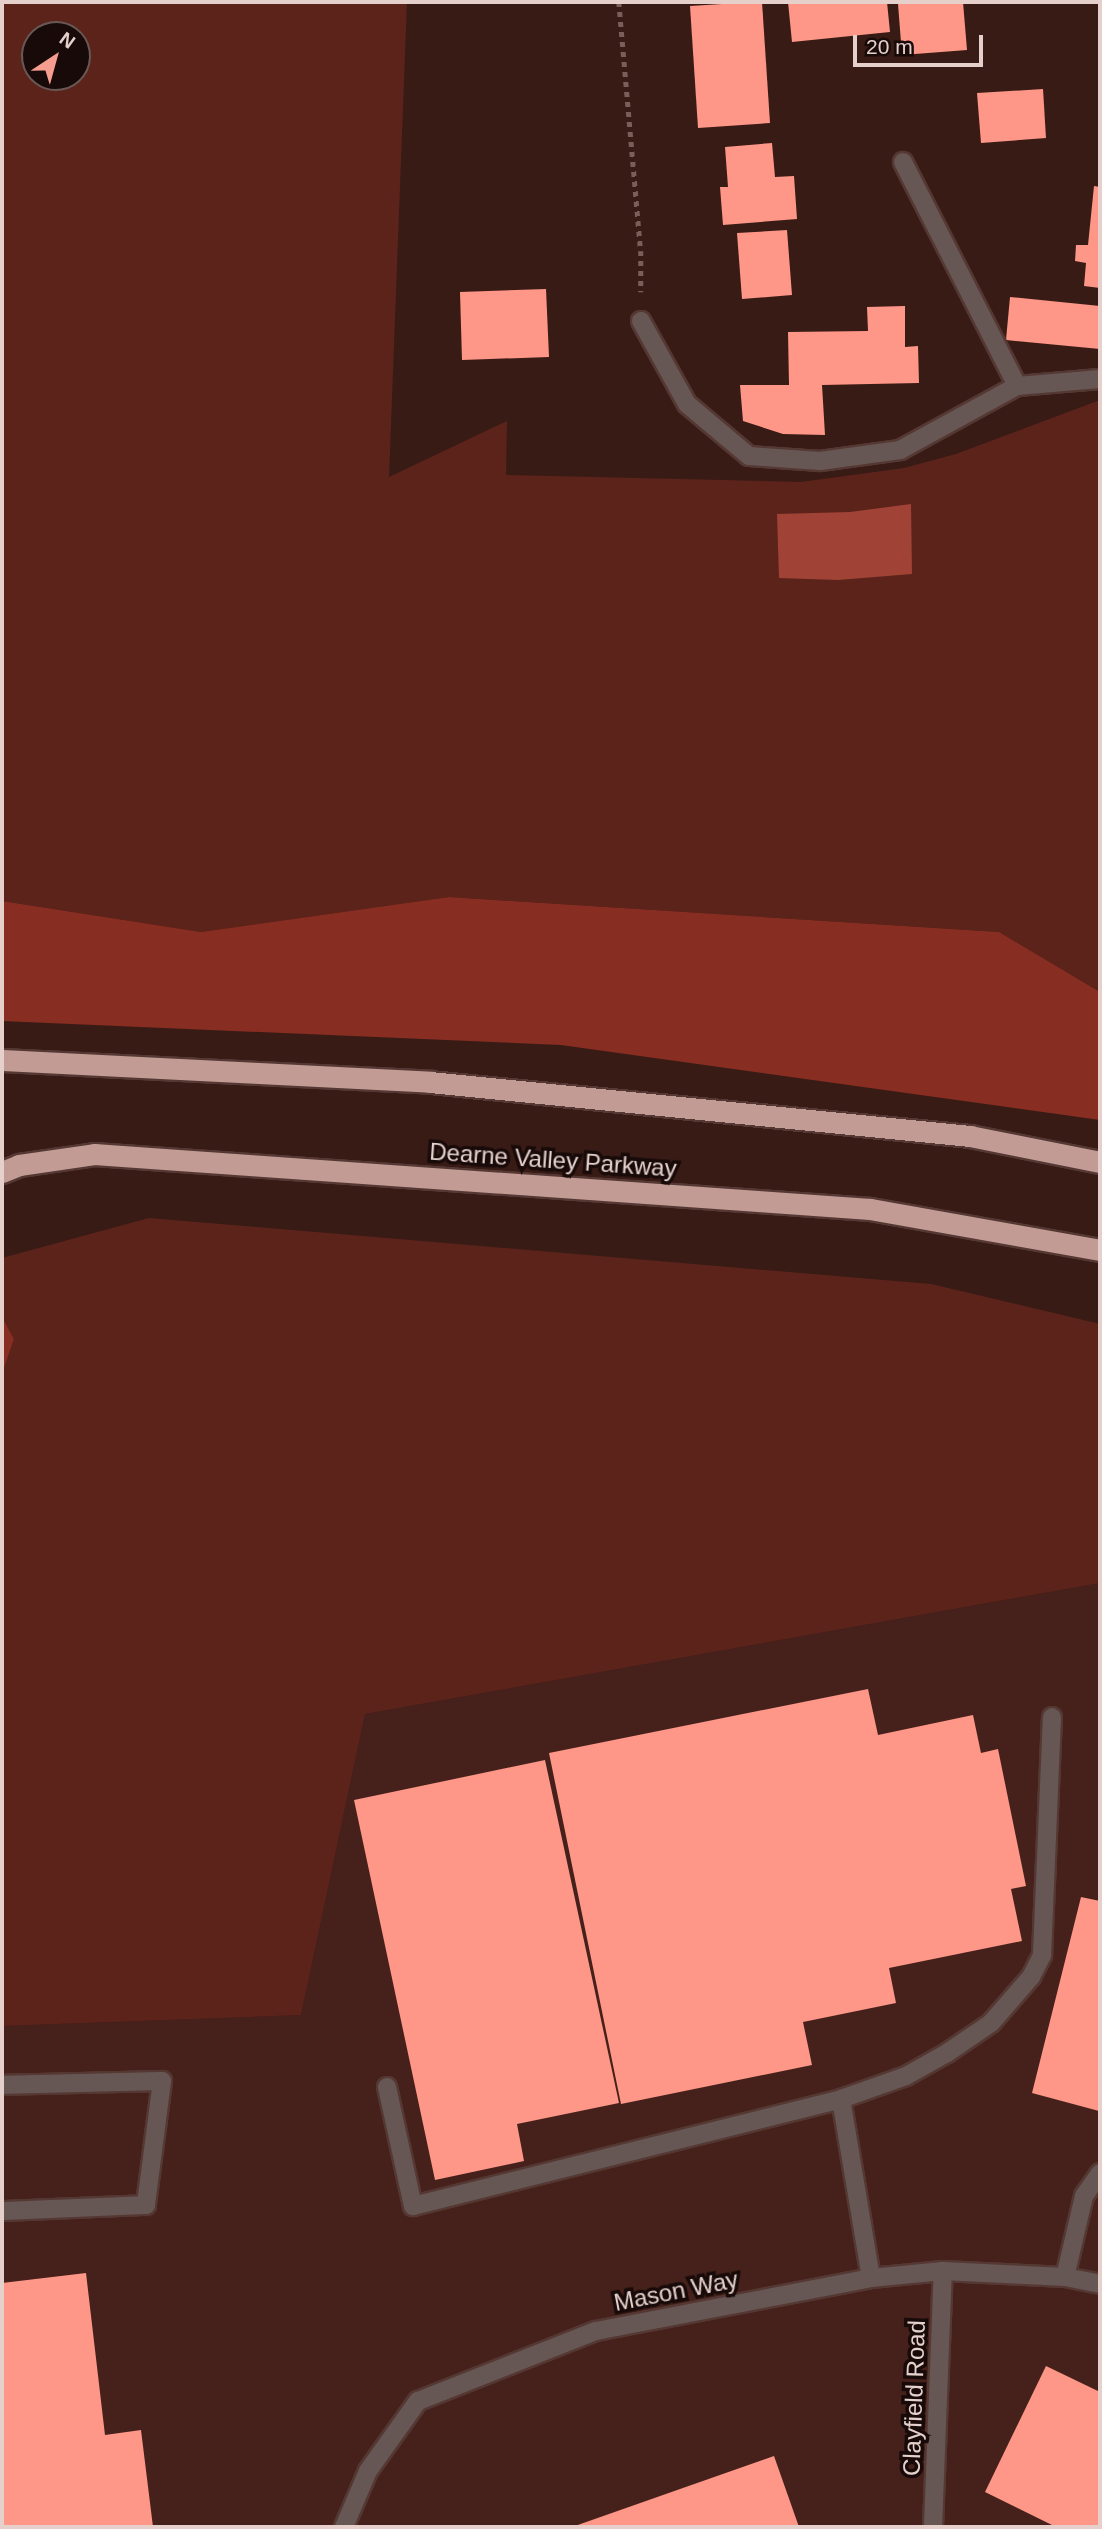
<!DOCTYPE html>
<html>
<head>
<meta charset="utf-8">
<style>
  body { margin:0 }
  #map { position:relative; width:1102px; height:2529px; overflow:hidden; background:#391b16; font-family:Arial,sans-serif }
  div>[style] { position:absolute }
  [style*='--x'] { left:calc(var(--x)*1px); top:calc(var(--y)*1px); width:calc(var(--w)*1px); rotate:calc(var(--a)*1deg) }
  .built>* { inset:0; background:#46211b }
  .green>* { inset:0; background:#5c231b }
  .forest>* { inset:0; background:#872d21 }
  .water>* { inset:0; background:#a04336 }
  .building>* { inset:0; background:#fe9787 }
  .path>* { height:4.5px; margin-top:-2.25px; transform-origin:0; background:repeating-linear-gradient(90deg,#795e5a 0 5px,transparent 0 10px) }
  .roads { filter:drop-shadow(2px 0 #553833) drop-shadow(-2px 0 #553833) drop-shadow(0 2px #553833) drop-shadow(0 -2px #553833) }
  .lane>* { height:18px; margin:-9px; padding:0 9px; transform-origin:9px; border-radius:9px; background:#675754 }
  .street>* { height:18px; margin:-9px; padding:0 9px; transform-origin:9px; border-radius:9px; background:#675754 }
  .highway>* { height:21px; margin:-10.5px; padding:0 10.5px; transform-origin:10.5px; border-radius:10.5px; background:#c29b94 }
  span { translate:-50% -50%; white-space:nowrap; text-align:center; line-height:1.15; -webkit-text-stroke:7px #170a08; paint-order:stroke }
  .street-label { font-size:24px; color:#e5d0cc }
  .frame { position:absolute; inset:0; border:4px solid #e5d0cc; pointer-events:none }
  .north { position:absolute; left:21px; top:21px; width:70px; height:70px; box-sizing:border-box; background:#170a08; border:2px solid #695956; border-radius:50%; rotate:36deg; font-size:19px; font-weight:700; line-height:28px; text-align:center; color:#e5d0cc }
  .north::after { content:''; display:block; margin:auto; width:24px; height:32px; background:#f59d8e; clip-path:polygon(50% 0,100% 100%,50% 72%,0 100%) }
  .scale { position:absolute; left:853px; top:35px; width:130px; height:32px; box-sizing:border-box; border:4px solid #e5d0cc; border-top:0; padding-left:9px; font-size:21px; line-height:24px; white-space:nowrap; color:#e5d0cc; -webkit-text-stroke:5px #170a08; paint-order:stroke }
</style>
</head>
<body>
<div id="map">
  <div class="built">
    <div style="clip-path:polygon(1100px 1583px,1100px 2527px,2px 2527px,2px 2026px,301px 2015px,365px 1714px)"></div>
  </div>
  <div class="green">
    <div style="clip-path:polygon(evenodd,2px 2px,407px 2px,389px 477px,507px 421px,506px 475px,801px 482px,904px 468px,956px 454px,1100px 400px,1100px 992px,999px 932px,449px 897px,201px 932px,2px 901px,2px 2px,35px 35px,77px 35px,77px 77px,35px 77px,35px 35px)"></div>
    <div style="clip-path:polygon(149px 1218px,931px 1284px,1100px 1324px,1100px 1583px,365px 1714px,301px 2015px,2px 2026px,2px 1374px,14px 1339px,2px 1317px,2px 1258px)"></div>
  </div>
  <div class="forest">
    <div style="clip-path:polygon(449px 897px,999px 932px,1100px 992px,1100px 1120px,561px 1045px,2px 1021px,2px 901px,201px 932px)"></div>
    <div style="clip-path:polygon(2px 1317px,14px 1339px,2px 1374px)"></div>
  </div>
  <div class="water">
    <div style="clip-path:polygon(911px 504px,912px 574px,838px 580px,779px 578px,777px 514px,850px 512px)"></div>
  </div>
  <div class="building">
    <div style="clip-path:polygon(754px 2px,762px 2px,770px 123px,698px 128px,690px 6px)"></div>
    <div style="clip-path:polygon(788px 2px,887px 2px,890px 32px,792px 42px)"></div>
    <div style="clip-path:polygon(935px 2px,963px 2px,967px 50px,902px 55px,898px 4px)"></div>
    <div style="clip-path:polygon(1043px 89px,1046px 138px,981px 143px,977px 93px)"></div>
    <div style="clip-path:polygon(772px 143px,775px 177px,794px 176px,797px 219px,723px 225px,720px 187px,728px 187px,725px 147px)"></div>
    <div style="clip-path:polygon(1094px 186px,1100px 187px,1100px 288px,1084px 286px,1086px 263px,1075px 261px,1076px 245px,1088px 245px)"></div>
    <div style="clip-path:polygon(787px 230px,792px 295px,742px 299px,737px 233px)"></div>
    <div style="clip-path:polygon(546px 289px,549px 357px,462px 360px,460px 292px)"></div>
    <div style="clip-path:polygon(1010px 297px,1100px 306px,1100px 349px,1006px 340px)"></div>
    <div style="clip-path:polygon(905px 306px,905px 347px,918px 346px,919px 383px,822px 385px,825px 435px,783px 434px,743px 421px,740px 385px,789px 385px,788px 332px,868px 331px,867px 307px)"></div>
    <div style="clip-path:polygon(868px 1689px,878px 1735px,973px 1715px,981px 1753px,998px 1749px,1026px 1886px,1011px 1889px,1022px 1941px,889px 1968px,896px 2003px,803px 2022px,812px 2065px,621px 2104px,549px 1753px)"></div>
    <div style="clip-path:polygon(545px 1760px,619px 2103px,517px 2124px,524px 2161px,435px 2180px,354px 1800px)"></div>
    <div style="clip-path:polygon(1081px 1897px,1100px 1901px,1099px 2111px,1032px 2093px)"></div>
    <div style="clip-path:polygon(86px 2273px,105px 2435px,141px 2430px,153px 2527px,2px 2527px,2px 2283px)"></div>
    <div style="clip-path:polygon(1046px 2366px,1100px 2392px,1100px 2527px,1056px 2527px,985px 2492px)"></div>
    <div style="clip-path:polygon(774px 2456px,799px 2527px,572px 2527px)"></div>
  </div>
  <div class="path">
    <div style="--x:619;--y:2;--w:250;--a:85"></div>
    <div style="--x:641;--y:251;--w:41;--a:90"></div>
  </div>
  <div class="roads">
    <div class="lane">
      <div style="--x:641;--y:321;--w:95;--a:61"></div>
      <div style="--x:687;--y:404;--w:81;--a:40"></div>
      <div style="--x:749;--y:456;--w:71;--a:4"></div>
      <div style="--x:820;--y:461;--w:81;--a:-7.8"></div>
      <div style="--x:2;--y:2085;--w:160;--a:-1.4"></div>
      <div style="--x:162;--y:2081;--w:125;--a:97.4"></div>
      <div style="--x:146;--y:2205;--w:144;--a:177.6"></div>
      <div style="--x:387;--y:2087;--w:122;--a:77.7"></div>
      <div style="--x:413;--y:2206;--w:441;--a:-14"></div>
      <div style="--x:1065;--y:2277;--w:83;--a:-76.8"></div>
      <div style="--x:1084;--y:2196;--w:28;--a:-55"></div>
      <div style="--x:871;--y:2278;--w:181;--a:-99.5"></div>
      <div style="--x:841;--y:2099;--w:69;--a:-19.5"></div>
      <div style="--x:906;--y:2076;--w:47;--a:-29.3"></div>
      <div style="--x:947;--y:2053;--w:53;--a:-34.3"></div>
      <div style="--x:991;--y:2023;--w:61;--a:-49"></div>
      <div style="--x:1031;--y:1977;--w:25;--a:-63"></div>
      <div style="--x:1042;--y:1955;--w:238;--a:-87.6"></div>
    </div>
    <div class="street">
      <div style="--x:903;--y:162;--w:251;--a:63"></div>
      <div style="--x:1017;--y:386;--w:83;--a:-4.8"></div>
      <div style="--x:900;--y:450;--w:133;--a:-28.7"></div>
      <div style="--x:344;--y:2527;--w:61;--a:-66.8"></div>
      <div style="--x:368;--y:2471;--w:86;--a:-54.5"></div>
      <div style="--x:418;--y:2401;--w:191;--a:-21.5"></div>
      <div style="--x:596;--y:2331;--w:280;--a:-10.9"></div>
      <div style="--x:871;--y:2278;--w:72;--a:-5.6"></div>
      <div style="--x:943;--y:2271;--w:122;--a:2.8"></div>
      <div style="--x:1065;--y:2277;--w:36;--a:11"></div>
      <div style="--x:933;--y:2527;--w:256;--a:-87.8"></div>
    </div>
    <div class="highway">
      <div style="--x:2;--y:1060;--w:429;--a:2.9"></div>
      <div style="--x:430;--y:1082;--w:543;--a:5.71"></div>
      <div style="--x:970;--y:1136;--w:133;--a:11.3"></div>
      <div style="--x:2;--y:1172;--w:18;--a:-22"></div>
      <div style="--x:19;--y:1165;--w:76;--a:-8.3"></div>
      <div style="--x:94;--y:1154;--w:778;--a:4.05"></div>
      <div style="--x:870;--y:1209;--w:234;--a:10.1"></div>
    </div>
  </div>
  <div class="street-label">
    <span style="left:553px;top:1160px;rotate:4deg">Dearne Valley Parkway</span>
    <span style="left:676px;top:2291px;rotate:-11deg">Mason Way</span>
    <span style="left:914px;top:2398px;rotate:-88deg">Clayfield Road</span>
  </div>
  <div class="frame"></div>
  <div class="north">N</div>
  <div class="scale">20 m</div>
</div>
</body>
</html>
